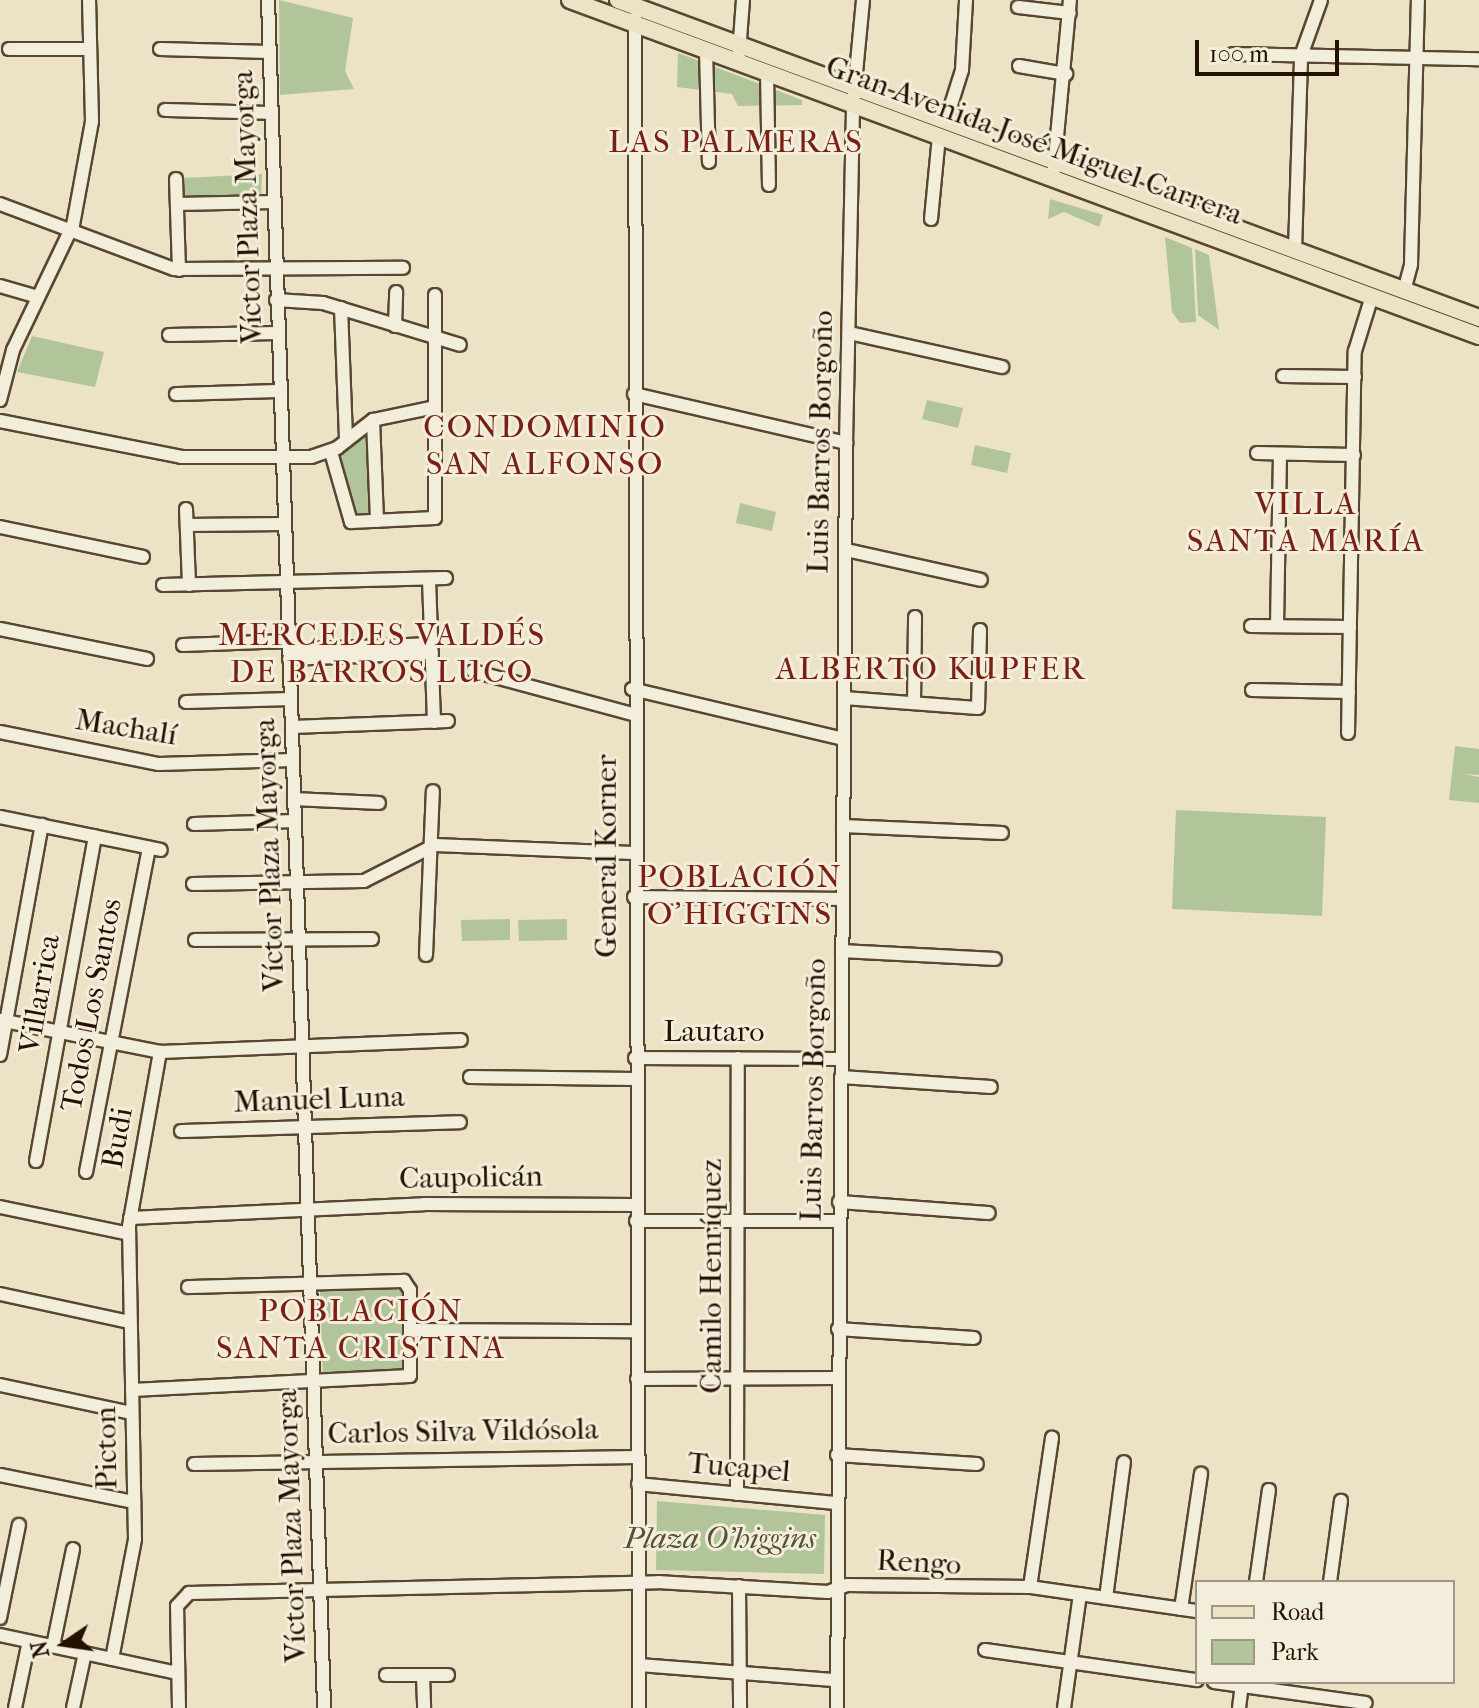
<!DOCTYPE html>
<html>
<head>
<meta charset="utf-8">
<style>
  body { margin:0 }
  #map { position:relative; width:1479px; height:1708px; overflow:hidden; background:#ece3c7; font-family:"IM FELL French Canon",serif }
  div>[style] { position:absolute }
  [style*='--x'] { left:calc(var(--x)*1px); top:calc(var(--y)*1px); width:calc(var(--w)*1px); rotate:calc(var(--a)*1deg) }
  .green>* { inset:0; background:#b2c59a }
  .roads { filter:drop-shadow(2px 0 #584632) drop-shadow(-2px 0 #584632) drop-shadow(0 2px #584632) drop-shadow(0 -2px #584632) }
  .minor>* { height:12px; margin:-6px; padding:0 6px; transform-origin:6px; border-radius:6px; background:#f3eddb }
  .major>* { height:16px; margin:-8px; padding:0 8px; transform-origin:8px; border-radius:8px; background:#ece3c7 }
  span { translate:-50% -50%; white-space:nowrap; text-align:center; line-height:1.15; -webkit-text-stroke:6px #f3eddb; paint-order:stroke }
  .street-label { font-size:30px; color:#261100 }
  .park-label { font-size:30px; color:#575036; font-style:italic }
  .neighbourhood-label { font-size:32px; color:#7a1f14; letter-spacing:2px }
  .legend { position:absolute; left:1195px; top:1580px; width:260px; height:104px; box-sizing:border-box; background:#f3eddb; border:2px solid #a19583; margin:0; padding:10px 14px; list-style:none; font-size:24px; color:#261100 }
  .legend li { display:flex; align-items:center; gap:16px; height:40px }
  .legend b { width:40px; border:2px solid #a19583 }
  .north { position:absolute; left:24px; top:1604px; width:80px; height:80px; -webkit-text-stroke:6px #f3eddb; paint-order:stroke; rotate:257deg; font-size:22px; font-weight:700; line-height:32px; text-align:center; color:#261100 }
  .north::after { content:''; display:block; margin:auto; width:28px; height:36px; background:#261100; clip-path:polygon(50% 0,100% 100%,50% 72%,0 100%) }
  .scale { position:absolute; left:1195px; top:40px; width:144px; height:36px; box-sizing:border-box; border:4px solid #261100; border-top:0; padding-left:10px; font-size:24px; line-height:28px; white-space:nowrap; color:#261100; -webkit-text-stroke:6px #f3eddb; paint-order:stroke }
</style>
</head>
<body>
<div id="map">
  <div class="green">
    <div style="clip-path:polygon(279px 0,353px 18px,345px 71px,354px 89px,280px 95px)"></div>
    <div style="clip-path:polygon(678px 53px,802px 100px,802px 105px,738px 106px,732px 94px,677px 87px)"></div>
    <div style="clip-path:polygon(262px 174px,261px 200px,184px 203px,183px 178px)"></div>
    <div style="clip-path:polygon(1050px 199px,1103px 215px,1099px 227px,1064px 212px,1048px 219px)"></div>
    <div style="clip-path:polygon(1165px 237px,1192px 248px,1196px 322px,1180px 323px,1172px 312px)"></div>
    <div style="clip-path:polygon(1195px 249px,1209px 255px,1219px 330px,1198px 315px)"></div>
    <div style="clip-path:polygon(32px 336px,104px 352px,95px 387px,17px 372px)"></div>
    <div style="clip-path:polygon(927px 400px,963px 408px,958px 428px,922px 419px)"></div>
    <div style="clip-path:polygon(370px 429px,373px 516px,353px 519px,336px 457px)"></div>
    <div style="clip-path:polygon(975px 445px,1011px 453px,1007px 473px,971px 465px)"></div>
    <div style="clip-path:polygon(740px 503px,776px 512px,772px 531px,736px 523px)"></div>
    <div style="clip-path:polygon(1455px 746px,1479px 749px,1479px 775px,1464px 774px,1479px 777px,1479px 803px,1449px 800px)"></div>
    <div style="clip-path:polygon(1176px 810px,1326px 817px,1322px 916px,1172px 909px)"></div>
    <div style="clip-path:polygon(510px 919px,510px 940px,462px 941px,461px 920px)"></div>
    <div style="clip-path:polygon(567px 919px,567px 940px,519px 941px,518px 920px)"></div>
    <div style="clip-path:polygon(402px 1287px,404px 1378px,323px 1379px,320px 1289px)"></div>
    <div style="clip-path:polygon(657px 1501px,825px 1515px,824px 1574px,656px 1570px)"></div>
  </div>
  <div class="roads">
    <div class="minor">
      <div style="--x:268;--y:0;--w:1709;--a:88.12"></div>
      <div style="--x:1018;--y:7;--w:52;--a:6.6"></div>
      <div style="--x:635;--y:18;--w:1690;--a:89.86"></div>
      <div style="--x:9;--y:49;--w:81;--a:0"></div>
      <div style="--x:160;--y:49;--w:109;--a:1.6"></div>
      <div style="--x:706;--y:50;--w:112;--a:88.5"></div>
      <div style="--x:739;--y:53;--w:53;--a:-85.7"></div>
      <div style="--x:1233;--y:54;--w:246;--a:1.2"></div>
      <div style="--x:1019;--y:66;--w:48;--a:9.7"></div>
      <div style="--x:767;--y:72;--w:113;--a:89"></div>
      <div style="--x:165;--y:110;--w:106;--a:1.6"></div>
      <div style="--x:946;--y:121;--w:53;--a:-72.6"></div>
      <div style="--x:962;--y:70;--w:70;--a:-86.7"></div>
      <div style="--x:176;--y:179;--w:91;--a:88.1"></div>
      <div style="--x:1053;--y:179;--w:180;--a:-84.6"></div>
      <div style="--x:0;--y:204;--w:186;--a:20.5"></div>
      <div style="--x:174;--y:269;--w:229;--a:-0.3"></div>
      <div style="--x:177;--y:204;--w:97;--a:-1.2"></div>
      <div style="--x:931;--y:219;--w:83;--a:-84.5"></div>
      <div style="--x:1295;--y:250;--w:194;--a:-88.2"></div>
      <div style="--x:1301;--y:56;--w:59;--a:-70.3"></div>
      <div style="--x:0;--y:286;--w:37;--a:16"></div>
      <div style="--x:1404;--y:291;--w:28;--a:-75"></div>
      <div style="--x:1411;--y:264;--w:264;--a:-88.5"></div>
      <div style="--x:276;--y:300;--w:47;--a:3.7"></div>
      <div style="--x:323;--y:303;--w:143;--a:17"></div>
      <div style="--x:341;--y:308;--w:133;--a:87.8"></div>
      <div style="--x:395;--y:326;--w:34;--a:-88"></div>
      <div style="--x:849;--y:333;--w:157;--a:12.5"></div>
      <div style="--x:169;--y:335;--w:109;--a:-1.1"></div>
      <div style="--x:1283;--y:376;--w:72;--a:0.8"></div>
      <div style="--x:176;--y:394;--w:104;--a:-1.7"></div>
      <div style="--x:634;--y:394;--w:218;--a:13"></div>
      <div style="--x:0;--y:400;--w:52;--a:-75.4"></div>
      <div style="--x:13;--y:350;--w:139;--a:-64.4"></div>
      <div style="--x:73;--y:225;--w:106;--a:-79.6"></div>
      <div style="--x:92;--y:121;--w:121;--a:-91.4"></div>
      <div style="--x:373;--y:420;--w:101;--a:87.7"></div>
      <div style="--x:0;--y:421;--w:185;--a:11.2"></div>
      <div style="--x:181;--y:457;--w:130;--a:0"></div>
      <div style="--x:311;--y:457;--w:28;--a:-19"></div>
      <div style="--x:337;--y:448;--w:46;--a:-37.9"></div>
      <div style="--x:373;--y:420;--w:58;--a:-11.9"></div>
      <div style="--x:331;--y:452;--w:73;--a:74.1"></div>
      <div style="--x:351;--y:522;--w:84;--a:-2.7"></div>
      <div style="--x:435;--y:518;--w:223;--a:-90"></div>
      <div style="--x:1257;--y:453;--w:97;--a:1.2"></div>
      <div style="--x:186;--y:509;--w:76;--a:87.7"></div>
      <div style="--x:187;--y:525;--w:97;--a:-0.6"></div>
      <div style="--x:0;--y:527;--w:146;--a:11.8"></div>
      <div style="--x:846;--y:550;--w:138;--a:12.5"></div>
      <div style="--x:429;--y:579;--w:143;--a:88"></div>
      <div style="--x:163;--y:585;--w:283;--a:-1.4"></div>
      <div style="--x:1251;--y:626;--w:99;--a:0.6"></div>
      <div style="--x:1277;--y:626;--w:172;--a:-89"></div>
      <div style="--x:0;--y:629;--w:150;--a:11.5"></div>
      <div style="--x:183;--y:645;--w:106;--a:-2.2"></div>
      <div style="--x:289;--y:650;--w:142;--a:-2.4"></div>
      <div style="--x:289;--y:659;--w:143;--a:-2.4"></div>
      <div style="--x:473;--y:671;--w:165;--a:15.1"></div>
      <div style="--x:632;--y:689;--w:218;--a:13.3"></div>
      <div style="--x:1252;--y:690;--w:97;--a:1.2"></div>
      <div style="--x:844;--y:698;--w:134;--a:4.3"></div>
      <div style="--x:978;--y:708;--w:78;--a:-88.5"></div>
      <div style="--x:186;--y:702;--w:105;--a:-1.6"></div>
      <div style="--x:914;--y:703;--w:86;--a:-89.3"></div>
      <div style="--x:292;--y:727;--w:156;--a:-2.2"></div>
      <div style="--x:0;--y:732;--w:162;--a:11.4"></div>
      <div style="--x:159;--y:764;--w:134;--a:-1.7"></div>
      <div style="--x:1348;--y:733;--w:382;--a:-89"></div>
      <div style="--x:1355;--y:351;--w:58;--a:-72.8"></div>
      <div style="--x:294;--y:799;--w:85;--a:2.7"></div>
      <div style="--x:0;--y:817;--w:164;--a:11.6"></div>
      <div style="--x:194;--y:824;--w:101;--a:-1.7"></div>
      <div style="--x:843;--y:826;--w:159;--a:2.5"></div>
      <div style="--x:193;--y:884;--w:171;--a:-1"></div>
      <div style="--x:364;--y:881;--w:80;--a:-26.9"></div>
      <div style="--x:435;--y:845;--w:198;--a:2.3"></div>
      <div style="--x:634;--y:897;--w:209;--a:0.5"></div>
      <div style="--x:195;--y:940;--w:177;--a:-0.3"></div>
      <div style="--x:842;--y:951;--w:153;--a:3"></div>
      <div style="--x:426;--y:955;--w:164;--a:-87.6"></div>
      <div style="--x:0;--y:1020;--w:163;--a:11.3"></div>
      <div style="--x:160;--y:1052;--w:301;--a:-2.3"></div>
      <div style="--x:0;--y:1055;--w:234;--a:-79.7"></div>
      <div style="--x:635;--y:1058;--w:206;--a:0.3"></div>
      <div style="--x:470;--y:1077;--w:165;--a:0.7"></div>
      <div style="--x:841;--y:1077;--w:150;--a:3.8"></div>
      <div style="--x:181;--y:1131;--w:279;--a:-1.8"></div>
      <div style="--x:36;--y:1161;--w:330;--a:-79.7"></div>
      <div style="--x:86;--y:1172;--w:330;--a:-79"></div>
      <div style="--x:839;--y:1202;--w:150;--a:4.2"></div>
      <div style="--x:0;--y:1207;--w:132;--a:11.8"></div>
      <div style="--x:130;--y:1218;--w:294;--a:-2.7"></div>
      <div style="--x:424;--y:1204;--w:212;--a:0.3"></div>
      <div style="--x:636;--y:1221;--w:203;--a:0"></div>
      <div style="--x:0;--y:1294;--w:133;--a:12.2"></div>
      <div style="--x:838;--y:1329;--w:136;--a:3.8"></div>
      <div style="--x:411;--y:1330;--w:226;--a:0.3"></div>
      <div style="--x:637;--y:1379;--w:200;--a:-0.3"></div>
      <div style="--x:0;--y:1385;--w:135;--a:12"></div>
      <div style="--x:132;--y:1390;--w:278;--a:-2.9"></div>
      <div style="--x:410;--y:1376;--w:86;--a:-90"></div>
      <div style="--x:410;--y:1290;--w:11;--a:-124"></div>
      <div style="--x:404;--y:1281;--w:216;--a:178.4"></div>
      <div style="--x:837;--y:1455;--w:140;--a:3.7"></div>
      <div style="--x:194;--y:1464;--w:443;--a:-0.9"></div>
      <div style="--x:0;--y:1475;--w:137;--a:11.4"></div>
      <div style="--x:638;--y:1484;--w:200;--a:5.5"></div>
      <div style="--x:737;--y:1494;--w:436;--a:-89.9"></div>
      <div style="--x:1256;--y:1582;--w:93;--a:-82"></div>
      <div style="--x:1330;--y:1582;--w:82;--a:-82.3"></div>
      <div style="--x:739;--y:1586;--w:122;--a:89.5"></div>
      <div style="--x:1030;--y:1587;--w:151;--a:-81.6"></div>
      <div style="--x:1106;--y:1598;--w:137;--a:-82.5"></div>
      <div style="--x:1181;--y:1609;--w:137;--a:-81.6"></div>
      <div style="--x:0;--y:1618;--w:95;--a:-78.5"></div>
      <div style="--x:0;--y:1635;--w:182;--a:12.1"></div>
      <div style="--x:53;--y:1646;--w:99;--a:-78.3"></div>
      <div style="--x:985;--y:1650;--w:214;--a:8.1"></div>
      <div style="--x:112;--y:1659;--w:122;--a:-79.1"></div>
      <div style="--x:135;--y:1539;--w:313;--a:-91.1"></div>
      <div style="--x:129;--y:1226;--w:177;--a:-79.9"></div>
      <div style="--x:639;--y:1665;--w:198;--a:4.4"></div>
      <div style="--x:386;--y:1675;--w:62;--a:0"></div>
      <div style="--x:423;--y:1675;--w:33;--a:88"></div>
      <div style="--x:1214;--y:1682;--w:153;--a:7.9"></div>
      <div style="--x:15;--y:1708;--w:68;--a:-78.2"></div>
      <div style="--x:73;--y:1708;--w:56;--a:-77.7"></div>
      <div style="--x:179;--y:1708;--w:102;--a:-91.1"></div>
      <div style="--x:177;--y:1606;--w:18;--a:-47"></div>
      <div style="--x:189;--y:1593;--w:469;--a:-1.3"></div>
      <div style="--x:658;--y:1582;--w:170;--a:3.4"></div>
      <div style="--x:828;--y:1592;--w:20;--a:-20"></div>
      <div style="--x:847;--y:1585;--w:183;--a:0.6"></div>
      <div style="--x:1030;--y:1587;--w:169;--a:8.2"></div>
      <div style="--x:837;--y:1708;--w:1265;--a:-89.59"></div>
      <div style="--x:846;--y:443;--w:339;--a:-88.8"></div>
      <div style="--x:853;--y:104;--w:104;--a:-84.5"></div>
      <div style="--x:1064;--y:1708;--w:115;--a:-82"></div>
      <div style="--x:1239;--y:1708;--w:26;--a:-83"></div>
    </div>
    <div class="major">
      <div style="--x:570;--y:0;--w:969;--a:20.29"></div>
      <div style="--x:618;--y:0;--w:918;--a:20.27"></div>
    </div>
  </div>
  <div class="street-label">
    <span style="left:1034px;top:141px;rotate:20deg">Gran Avenida José Miguel Carrera</span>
    <span style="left:248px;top:207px;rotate:-92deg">Víctor Plaza Mayorga</span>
    <span style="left:821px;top:442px;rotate:-89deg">Luis Barros Borgoño</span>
    <span style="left:126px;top:728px;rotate:9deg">Machalí</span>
    <span style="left:270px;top:855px;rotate:-92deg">Víctor Plaza Mayorga</span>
    <span style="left:607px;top:856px;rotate:-90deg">General Korner</span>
    <span style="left:40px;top:994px;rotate:-80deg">Villarrica</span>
    <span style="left:92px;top:1005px;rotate:-79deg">Todos Los Santos</span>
    <span style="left:714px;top:1032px">Lautaro</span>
    <span style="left:814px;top:1090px;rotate:-89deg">Luis Barros Borgoño</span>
    <span style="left:319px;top:1100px;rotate:-2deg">Manuel Luna</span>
    <span style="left:118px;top:1138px;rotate:-80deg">Budi</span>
    <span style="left:471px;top:1178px;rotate:-1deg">Caupolicán</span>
    <span style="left:712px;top:1276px;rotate:-90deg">Camilo Henríquez</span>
    <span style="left:463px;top:1432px;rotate:-1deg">Carlos Silva Vildósola</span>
    <span style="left:107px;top:1448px;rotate:-91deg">Picton</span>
    <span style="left:739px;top:1468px;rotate:5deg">Tucapel</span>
    <span style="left:292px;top:1526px;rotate:-92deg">Víctor Plaza Mayorga</span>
    <span style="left:919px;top:1563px;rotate:3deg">Rengo</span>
  </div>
  <div class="park-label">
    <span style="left:720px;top:1539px">Plaza O'higgins</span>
  </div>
  <div class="neighbourhood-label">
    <span style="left:736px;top:142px">LAS PALMERAS</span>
    <span style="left:545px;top:446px">CONDOMINIO<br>SAN ALFONSO</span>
    <span style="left:1306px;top:523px">VILLA<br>SANTA MARÍA</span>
    <span style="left:382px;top:654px">MERCEDES VALDÉS<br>DE BARROS LUCO</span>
    <span style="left:931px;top:669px">ALBERTO KUPFER</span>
    <span style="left:740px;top:896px">POBLACIÓN<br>O'HIGGINS</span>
    <span style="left:361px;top:1330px">POBLACIÓN<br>SANTA CRISTINA</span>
  </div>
  <ul class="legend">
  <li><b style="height:10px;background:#ece3c7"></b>Road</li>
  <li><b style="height:22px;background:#b2c59a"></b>Park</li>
  </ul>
  <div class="north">N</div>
  <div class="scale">100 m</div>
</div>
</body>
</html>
